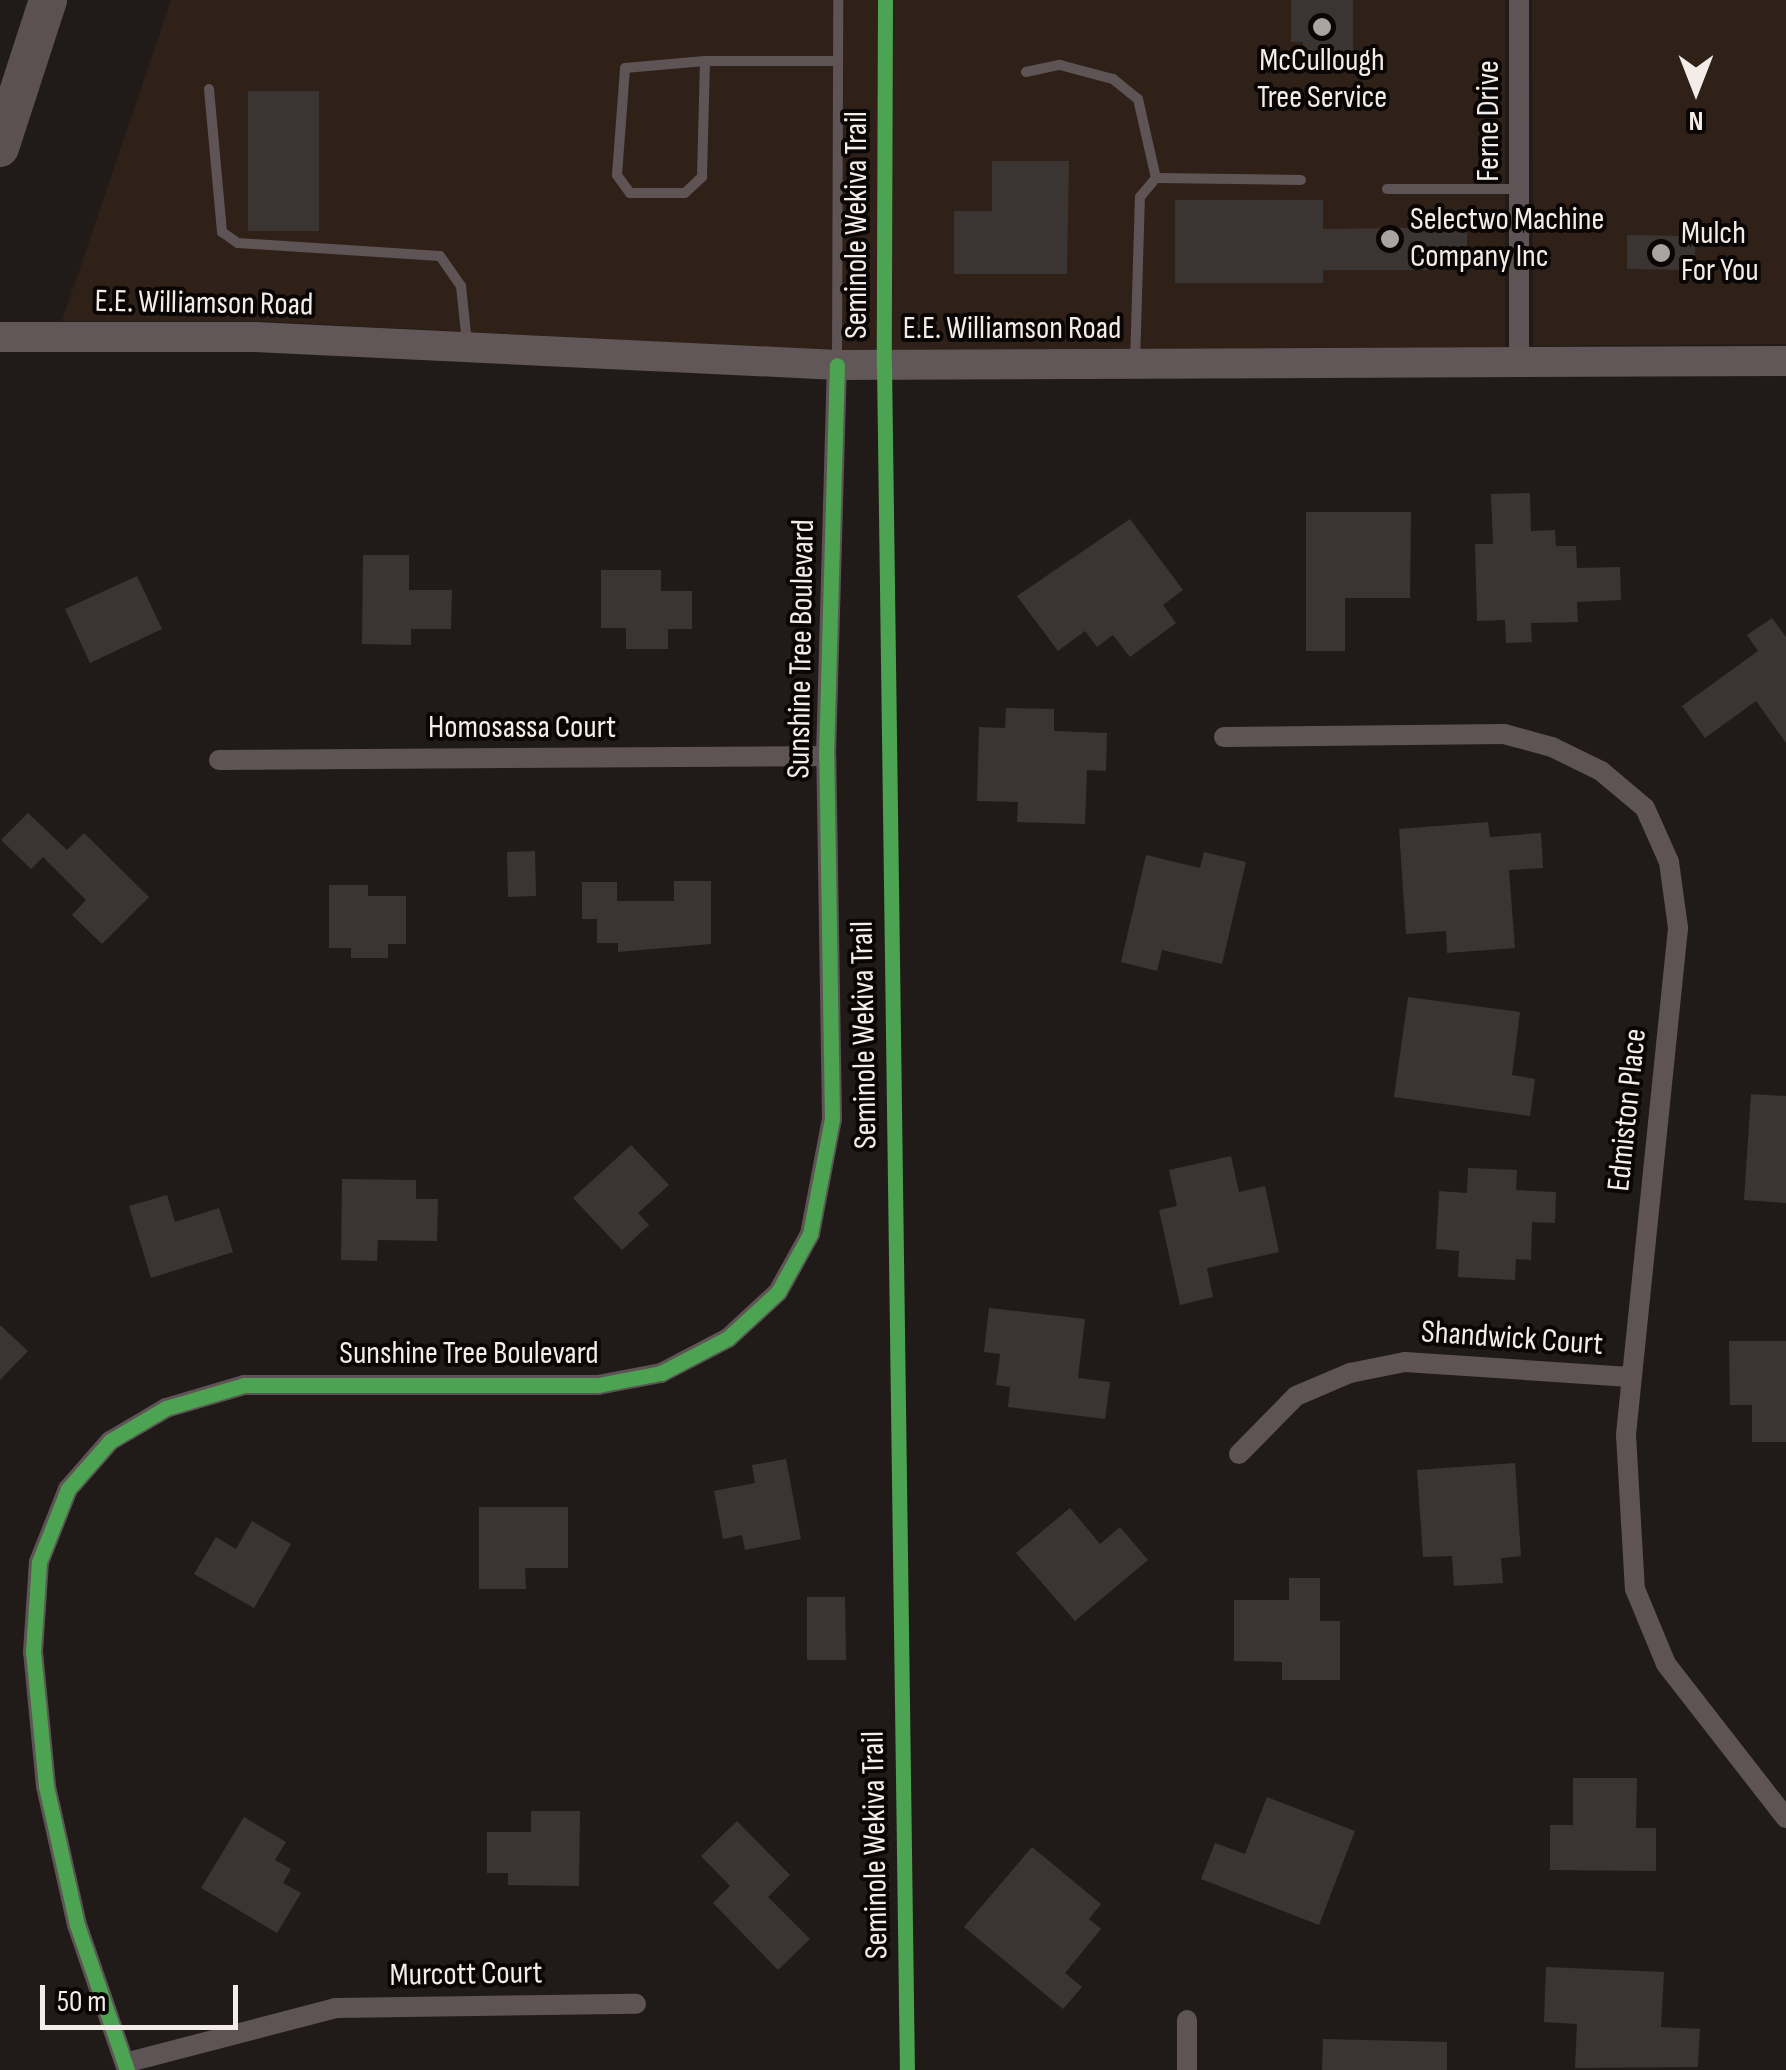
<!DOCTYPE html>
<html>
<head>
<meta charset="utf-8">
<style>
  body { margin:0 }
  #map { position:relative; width:1786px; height:2070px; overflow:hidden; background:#201b18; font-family:"Sofia Sans Condensed",sans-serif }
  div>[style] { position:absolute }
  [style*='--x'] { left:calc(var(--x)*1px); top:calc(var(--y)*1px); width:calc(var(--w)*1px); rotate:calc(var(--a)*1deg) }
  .built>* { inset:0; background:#2f2018 }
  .building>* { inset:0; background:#3a3532 }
  .lane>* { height:10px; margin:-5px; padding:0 5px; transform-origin:5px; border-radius:5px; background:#5e5455 }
  .street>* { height:20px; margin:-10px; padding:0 10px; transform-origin:10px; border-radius:10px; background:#5e5455 }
  .secondary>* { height:30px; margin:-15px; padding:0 15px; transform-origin:15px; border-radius:15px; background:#615658 }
  .highway>* { height:38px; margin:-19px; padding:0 19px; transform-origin:19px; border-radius:19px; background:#5c5152 }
  .cycleway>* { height:15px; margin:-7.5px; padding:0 7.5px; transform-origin:7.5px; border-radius:7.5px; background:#4ca352 }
  .dots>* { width:28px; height:28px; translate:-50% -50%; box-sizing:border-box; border:5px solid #0a0605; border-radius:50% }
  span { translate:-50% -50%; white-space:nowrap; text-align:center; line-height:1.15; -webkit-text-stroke:8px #0a0605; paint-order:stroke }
  .poi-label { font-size:32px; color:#f4ece8 }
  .left { translate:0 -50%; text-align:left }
  .street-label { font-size:32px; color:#f4ece8 }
  .north { position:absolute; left:1646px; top:40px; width:100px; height:100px; -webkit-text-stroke:8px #0a0605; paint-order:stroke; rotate:180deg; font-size:28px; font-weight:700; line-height:40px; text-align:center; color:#f4ece8 }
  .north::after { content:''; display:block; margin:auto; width:35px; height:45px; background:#f4ece8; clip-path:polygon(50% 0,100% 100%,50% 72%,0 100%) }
  .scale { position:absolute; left:40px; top:1985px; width:198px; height:45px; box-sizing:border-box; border:5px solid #f4ece8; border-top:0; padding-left:12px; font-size:30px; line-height:35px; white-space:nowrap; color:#f4ece8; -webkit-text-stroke:8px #0a0605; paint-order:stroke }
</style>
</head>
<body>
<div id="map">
  <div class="built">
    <div style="clip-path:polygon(171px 0,1505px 0,1505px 347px,821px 350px,255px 321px,62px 321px)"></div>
    <div style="clip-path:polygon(1532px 0,1786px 0,1786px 344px,1533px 346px)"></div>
  </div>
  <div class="building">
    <div style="clip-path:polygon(1291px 0,1353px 0,1353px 59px,1303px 59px,1303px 42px,1291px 42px)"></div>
    <div style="clip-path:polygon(248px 91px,319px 91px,319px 231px,248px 231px)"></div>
    <div style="clip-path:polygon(992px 161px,1069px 161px,1067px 274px,954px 274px,954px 211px,992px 211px)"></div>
    <div style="clip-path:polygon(1175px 200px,1323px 200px,1323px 229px,1467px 227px,1467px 250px,1430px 250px,1429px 270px,1323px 270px,1323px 283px,1175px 283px)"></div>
    <div style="clip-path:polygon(1627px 235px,1695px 236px,1695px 270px,1627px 269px)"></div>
    <div style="clip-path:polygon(1530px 493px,1531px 531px,1555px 530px,1556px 546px,1576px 546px,1577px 568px,1620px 567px,1621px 600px,1577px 602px,1578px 622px,1531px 623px,1532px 642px,1506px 643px,1505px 620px,1477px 621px,1475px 544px,1493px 544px,1491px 494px)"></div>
    <div style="clip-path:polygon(1306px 512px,1411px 512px,1410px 598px,1345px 598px,1345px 651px,1306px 651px)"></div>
    <div style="clip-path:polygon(1130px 519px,1183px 590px,1163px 605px,1176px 623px,1130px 657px,1113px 635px,1097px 647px,1085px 631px,1058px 651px,1017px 596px)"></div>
    <div style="clip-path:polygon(363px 555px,409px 555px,409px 590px,452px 590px,451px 629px,411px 629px,411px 645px,362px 644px)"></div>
    <div style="clip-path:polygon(601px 570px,661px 570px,661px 591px,692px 591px,692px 629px,668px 629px,668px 649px,626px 649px,626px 628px,601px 628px)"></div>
    <div style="clip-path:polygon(137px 576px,162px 629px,90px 663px,65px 609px)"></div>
    <div style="clip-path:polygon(1772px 618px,1786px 637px,1786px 743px,1756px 701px,1705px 738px,1682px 706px,1758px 651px,1747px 635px)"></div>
    <div style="clip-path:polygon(1006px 708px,1054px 709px,1054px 731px,1107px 733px,1106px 771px,1087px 770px,1085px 824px,1017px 822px,1018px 802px,977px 801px,979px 727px,1005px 728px)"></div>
    <div style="clip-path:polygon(28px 813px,67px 850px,84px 833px,149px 897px,102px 944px,72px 915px,86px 900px,43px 857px,31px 869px,1px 840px)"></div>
    <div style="clip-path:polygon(1488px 822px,1490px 837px,1541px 833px,1543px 868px,1509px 870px,1515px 948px,1447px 953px,1446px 931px,1406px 934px,1399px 829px)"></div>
    <div style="clip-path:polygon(535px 851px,536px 896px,508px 897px,507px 852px)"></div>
    <div style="clip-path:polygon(1204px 852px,1246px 862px,1222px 964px,1162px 950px,1157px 971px,1121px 962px,1146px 855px,1200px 868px)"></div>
    <div style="clip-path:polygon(674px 881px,711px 881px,711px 944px,618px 952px,618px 943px,597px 943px,597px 919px,582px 919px,582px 882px,617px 882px,617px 901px,674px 901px)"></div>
    <div style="clip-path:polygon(329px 885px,368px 885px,368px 896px,406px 896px,406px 944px,388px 944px,388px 958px,351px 958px,351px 948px,329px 948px)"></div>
    <div style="clip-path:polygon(1408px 997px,1520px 1012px,1512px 1075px,1535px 1079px,1530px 1116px,1394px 1097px)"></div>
    <div style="clip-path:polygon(1751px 1094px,1786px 1096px,1786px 1203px,1744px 1200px)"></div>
    <div style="clip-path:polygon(631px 1145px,669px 1185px,638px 1213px,649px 1225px,622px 1250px,573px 1198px)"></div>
    <div style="clip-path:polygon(1231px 1156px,1239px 1192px,1265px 1186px,1279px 1252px,1207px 1268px,1213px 1297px,1180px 1305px,1159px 1210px,1177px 1206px,1169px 1170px)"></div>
    <div style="clip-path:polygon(1468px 1168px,1517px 1170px,1516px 1190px,1556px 1192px,1555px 1223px,1532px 1222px,1531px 1260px,1516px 1259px,1515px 1280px,1458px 1277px,1459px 1251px,1436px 1249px,1439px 1191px,1467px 1193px)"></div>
    <div style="clip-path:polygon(342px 1179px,416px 1180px,416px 1199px,438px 1199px,437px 1241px,378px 1240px,377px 1261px,341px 1260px)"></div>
    <div style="clip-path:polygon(167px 1195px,175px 1222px,219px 1208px,233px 1252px,151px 1278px,129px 1206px)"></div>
    <div style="clip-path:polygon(989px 1308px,1085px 1319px,1078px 1378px,1110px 1382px,1105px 1419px,1008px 1407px,1010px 1387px,996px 1385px,1000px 1354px,984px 1352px)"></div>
    <div style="clip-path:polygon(0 1325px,28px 1351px,0 1380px)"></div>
    <div style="clip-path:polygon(1729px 1341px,1786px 1341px,1786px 1442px,1752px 1442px,1752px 1405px,1730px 1405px)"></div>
    <div style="clip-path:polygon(786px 1459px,801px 1539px,745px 1550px,742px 1535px,723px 1539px,714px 1491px,755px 1483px,752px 1465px)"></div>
    <div style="clip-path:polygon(1515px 1463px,1521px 1556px,1501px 1558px,1503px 1583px,1454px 1586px,1452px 1556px,1423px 1557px,1417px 1470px)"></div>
    <div style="clip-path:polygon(479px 1507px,568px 1507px,568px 1568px,525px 1568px,526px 1589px,479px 1589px)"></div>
    <div style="clip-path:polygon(1070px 1508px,1100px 1544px,1120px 1527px,1148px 1560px,1075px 1621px,1016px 1553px)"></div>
    <div style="clip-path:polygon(252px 1521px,291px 1544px,254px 1608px,194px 1574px,216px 1537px,236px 1549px)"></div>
    <div style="clip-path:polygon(1289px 1578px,1320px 1578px,1320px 1621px,1340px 1621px,1340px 1680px,1282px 1680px,1282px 1662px,1234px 1661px,1234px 1600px,1289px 1600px)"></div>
    <div style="clip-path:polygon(807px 1597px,845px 1597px,846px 1660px,807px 1660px)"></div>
    <div style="clip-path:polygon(1573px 1778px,1637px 1778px,1636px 1828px,1656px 1828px,1656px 1871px,1550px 1870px,1550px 1825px,1573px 1825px)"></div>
    <div style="clip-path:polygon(1267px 1797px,1355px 1831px,1319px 1925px,1201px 1879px,1215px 1843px,1245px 1854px)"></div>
    <div style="clip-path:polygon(531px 1811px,580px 1811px,579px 1886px,508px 1885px,508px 1873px,487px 1873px,487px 1832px,531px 1832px)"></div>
    <div style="clip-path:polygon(244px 1817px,286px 1842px,275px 1860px,291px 1869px,283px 1883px,301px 1893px,277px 1933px,201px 1888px)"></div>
    <div style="clip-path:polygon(737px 1821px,790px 1875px,768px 1897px,810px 1939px,778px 1970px,713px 1903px,730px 1886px,701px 1856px)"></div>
    <div style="clip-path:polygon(1032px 1847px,1101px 1904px,1089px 1919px,1101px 1929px,1065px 1973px,1082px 1987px,1063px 2009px,964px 1927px)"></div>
    <div style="clip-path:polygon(1546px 1967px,1664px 1972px,1661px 2027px,1700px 2029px,1698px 2067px,1575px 2068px,1577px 2024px,1544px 2022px)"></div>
    <div style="clip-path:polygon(1323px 2039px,1447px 2042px,1447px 2070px,1322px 2070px)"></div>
  </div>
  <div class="lane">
    <div style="--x:705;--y:61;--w:116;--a:91.5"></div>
    <div style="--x:702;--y:177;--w:23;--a:137"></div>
    <div style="--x:685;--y:193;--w:55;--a:180"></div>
    <div style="--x:630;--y:193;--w:22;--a:-126"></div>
    <div style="--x:617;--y:175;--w:107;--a:-85.7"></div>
    <div style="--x:625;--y:68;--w:80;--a:-5"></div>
    <div style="--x:705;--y:61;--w:133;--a:0"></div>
    <div style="--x:1026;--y:72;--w:35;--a:-12"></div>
    <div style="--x:1060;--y:65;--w:55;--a:14.8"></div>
    <div style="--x:1113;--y:79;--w:32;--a:39"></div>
    <div style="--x:1138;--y:99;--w:81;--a:77.2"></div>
    <div style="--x:209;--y:89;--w:144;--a:84.8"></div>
    <div style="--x:222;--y:232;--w:19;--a:35"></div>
    <div style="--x:238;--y:243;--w:202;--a:3.7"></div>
    <div style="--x:440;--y:256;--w:37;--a:55"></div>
    <div style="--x:461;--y:286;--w:57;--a:84"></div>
    <div style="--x:1387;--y:189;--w:131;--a:0"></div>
    <div style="--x:1135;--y:363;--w:166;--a:-88.3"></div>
    <div style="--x:1140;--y:197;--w:25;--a:-50"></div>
    <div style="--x:1156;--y:178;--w:145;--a:0.8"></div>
    <div style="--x:837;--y:364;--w:364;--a:-89.8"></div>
  </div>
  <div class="street">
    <div style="--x:1519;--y:0;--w:362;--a:90"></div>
    <div style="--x:1224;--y:737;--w:280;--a:-0.6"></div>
    <div style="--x:1504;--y:734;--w:50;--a:15.2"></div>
    <div style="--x:1552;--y:747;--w:55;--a:26.1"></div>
    <div style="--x:1601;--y:771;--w:57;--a:40.1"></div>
    <div style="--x:1645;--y:808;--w:59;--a:66"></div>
    <div style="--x:1669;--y:862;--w:67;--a:82.2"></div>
    <div style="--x:1678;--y:928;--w:510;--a:95.86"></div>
    <div style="--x:1626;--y:1435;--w:154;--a:86.7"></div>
    <div style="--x:1635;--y:1589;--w:81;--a:67.5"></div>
    <div style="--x:1666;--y:1664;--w:195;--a:52.1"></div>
    <div style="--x:219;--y:760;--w:607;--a:-0.38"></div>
    <div style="--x:1239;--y:1454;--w:81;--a:-45.5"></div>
    <div style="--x:1296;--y:1396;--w:59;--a:-23.1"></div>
    <div style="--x:1350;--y:1373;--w:56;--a:-11.3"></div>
    <div style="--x:1405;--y:1362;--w:225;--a:3.8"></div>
    <div style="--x:125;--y:2063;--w:218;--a:-14.6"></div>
    <div style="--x:336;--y:2008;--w:300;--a:-0.8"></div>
    <div style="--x:127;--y:2070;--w:153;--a:-109"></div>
    <div style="--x:77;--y:1925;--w:142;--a:-102.6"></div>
    <div style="--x:46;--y:1786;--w:135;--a:-95.5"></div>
    <div style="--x:33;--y:1652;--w:90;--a:-86.2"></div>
    <div style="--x:39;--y:1562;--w:79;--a:-68.3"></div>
    <div style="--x:68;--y:1489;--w:64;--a:-48.8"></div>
    <div style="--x:110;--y:1441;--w:65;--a:-30.5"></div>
    <div style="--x:166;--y:1408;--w:81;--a:-16.4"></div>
    <div style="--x:244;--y:1385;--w:354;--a:0"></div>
    <div style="--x:598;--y:1385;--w:64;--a:-10.8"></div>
    <div style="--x:661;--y:1373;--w:76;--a:-27.6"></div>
    <div style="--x:728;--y:1338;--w:68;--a:-42.6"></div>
    <div style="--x:778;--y:1292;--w:66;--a:-61.1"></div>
    <div style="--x:810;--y:1234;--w:117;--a:-79.2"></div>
    <div style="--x:832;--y:1119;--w:363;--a:-90.9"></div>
    <div style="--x:826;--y:756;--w:391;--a:-88.4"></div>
    <div style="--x:1187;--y:2070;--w:50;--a:-90"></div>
  </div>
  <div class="secondary">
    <div style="--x:0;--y:337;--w:255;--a:0"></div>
    <div style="--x:255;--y:337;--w:583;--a:2.75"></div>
    <div style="--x:837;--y:365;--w:949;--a:-0.24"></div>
  </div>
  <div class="highway">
    <div style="--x:0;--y:148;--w:156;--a:-72"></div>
  </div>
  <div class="cycleway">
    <div style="--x:885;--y:0;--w:364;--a:90.2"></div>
    <div style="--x:884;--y:364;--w:1706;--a:89.23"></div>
    <div style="--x:127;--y:2070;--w:153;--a:-109"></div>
    <div style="--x:77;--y:1925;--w:142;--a:-102.6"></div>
    <div style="--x:46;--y:1786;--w:135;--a:-95.5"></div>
    <div style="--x:33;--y:1652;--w:90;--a:-86.2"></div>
    <div style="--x:39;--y:1562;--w:79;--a:-68.3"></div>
    <div style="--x:68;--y:1489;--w:64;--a:-48.8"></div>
    <div style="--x:110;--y:1441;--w:65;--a:-30.5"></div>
    <div style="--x:166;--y:1408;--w:81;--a:-16.4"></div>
    <div style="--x:244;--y:1385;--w:354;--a:0"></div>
    <div style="--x:598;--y:1385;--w:64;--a:-10.8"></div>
    <div style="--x:661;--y:1373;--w:76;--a:-27.6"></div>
    <div style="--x:728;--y:1338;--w:68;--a:-42.6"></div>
    <div style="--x:778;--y:1292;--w:66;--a:-61.1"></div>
    <div style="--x:810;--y:1234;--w:117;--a:-79.2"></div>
    <div style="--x:832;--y:1119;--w:363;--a:-90.9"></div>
    <div style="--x:826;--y:756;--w:391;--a:-88.4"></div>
  </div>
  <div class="dots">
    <div style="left:1322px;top:27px;background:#aaa39f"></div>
    <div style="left:1390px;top:239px;background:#aaa39f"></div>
    <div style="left:1661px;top:253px;background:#aaa39f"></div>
  </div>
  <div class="poi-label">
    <span style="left:1322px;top:80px">McCullough<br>Tree Service</span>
    <span class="left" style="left:1410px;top:239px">Selectwo Machine<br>Company Inc</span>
    <span class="left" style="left:1681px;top:253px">Mulch<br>For You</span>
  </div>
  <div class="street-label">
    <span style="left:1489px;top:121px;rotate:-90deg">Ferne Drive</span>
    <span style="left:857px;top:225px;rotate:-90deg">Seminole Wekiva Trail</span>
    <span style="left:204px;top:304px;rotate:1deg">E.E. Williamson Road</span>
    <span style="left:1012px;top:329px">E.E. Williamson Road</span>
    <span style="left:802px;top:649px;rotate:-89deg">Sunshine Tree Boulevard</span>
    <span style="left:522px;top:728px">Homosassa Court</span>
    <span style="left:865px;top:1035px;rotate:-91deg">Seminole Wekiva Trail</span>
    <span style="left:1628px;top:1110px;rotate:-84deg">Edmiston Place</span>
    <span style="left:1512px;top:1339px;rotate:4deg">Shandwick Court</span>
    <span style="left:469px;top:1354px">Sunshine Tree Boulevard</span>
    <span style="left:876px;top:1845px;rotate:-91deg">Seminole Wekiva Trail</span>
    <span style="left:466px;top:1975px;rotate:-1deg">Murcott Court</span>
  </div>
  <div class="north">N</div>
  <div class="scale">50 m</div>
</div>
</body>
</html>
